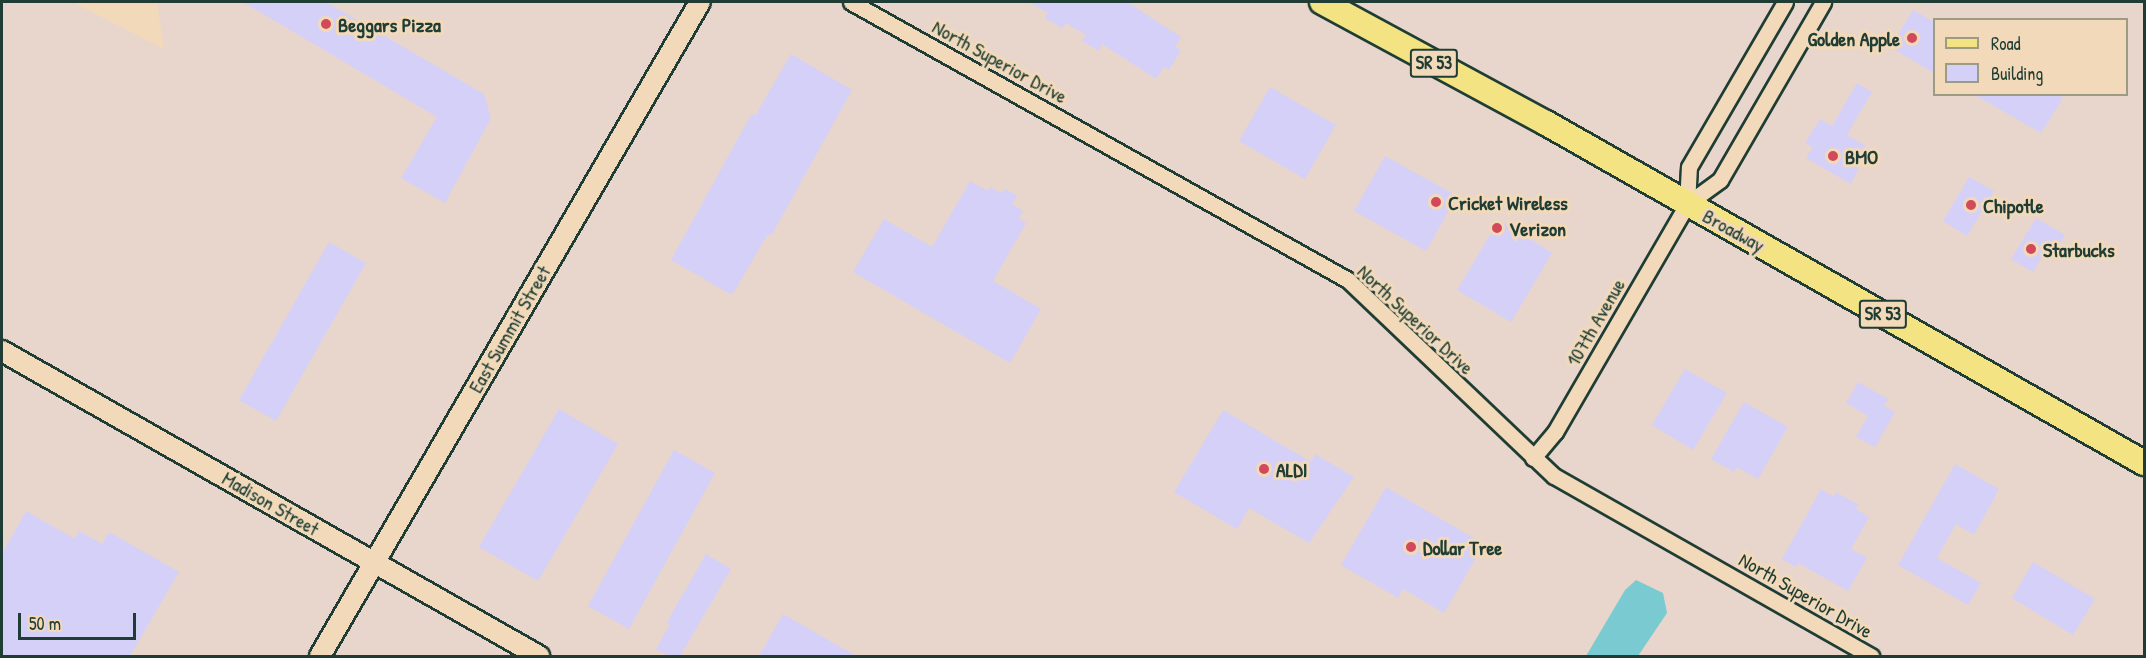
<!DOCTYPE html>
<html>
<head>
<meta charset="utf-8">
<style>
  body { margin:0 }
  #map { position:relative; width:2146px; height:658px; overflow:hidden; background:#f1d9b9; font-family:"Patrick Hand",sans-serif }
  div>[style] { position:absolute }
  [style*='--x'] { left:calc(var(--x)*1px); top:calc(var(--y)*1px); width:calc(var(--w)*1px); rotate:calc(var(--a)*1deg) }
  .built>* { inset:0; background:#e8d6cc }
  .water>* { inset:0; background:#7acbd1 }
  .building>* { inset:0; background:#d4d0f8 }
  .roads { filter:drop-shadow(2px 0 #1f3d34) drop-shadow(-2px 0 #1f3d34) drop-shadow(0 2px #1f3d34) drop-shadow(0 -2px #1f3d34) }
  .minor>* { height:15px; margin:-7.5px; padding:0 7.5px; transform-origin:7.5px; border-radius:7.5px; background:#f1d9b9 }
  .tertiary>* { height:20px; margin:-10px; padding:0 10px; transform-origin:10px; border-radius:10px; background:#f1d9b9 }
  .primary>* { height:24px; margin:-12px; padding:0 12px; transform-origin:12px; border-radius:12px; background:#f4e382 }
  .dots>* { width:16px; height:16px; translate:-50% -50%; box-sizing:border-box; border:3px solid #f1d9b9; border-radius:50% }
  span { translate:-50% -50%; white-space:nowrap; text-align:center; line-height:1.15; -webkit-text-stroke:6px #f1d9b9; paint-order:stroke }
  .shield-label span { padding:2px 4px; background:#f1d9b9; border:2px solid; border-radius:4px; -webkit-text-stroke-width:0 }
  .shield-label { font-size:18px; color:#1f3d34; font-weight:700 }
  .poi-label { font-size:20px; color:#1f3d34; font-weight:700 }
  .left { translate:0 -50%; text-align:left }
  .right { translate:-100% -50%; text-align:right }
  .street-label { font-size:20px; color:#1f3d34 }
  .frame { position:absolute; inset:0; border:3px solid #1f3d34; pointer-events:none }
  .legend { position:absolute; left:1933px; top:18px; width:195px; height:78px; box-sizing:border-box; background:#f1d9b9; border:2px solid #9d9b84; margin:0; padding:8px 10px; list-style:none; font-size:18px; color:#1f3d34 }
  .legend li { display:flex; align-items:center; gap:12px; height:30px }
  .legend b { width:30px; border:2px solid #9d9b84 }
  .scale { position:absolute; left:18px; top:613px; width:118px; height:27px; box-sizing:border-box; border:3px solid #1f3d34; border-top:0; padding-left:8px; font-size:18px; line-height:21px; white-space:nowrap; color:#1f3d34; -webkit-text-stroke:4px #f1d9b9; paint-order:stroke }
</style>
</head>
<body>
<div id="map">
  <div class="built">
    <div style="clip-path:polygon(evenodd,2px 2px,72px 2px,164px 49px,157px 2px,2144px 2px,2144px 656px,2px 656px,2px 2px,1934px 20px,2126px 20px,2126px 94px,1934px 94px,1934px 20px)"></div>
  </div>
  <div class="water">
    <div style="clip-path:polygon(1636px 580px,1663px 593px,1667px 613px,1638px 656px,1586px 656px,1625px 590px)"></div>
  </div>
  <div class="building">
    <div style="clip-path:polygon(243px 2px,326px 2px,484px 94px,491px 118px,445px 203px,401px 178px,437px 117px)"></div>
    <div style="clip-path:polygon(1029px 2px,1127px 2px,1181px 37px,1175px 47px,1181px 50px,1169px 70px,1164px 67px,1156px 79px,1102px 44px,1099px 51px,1082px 41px,1086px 35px,1066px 23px,1062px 28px,1045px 18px,1048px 13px)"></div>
    <div style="clip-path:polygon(1913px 10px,1934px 22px,1934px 73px,1890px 47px)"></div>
    <div style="clip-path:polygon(791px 54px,852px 90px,771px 236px,768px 234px,732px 295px,671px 260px,752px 113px,755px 116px)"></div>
    <div style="clip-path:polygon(1857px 83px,1872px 92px,1847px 135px,1869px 148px,1851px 184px,1806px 158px,1813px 147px,1805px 143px,1820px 119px,1832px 126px)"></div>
    <div style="clip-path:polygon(1270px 87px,1336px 125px,1305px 179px,1239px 141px)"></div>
    <div style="clip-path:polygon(1973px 94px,2057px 94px,2063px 98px,2041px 133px)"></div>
    <div style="clip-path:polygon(1385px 156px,1457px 196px,1426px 251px,1354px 211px)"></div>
    <div style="clip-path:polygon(1969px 177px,1994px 191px,1967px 236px,1943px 221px)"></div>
    <div style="clip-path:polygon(970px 181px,988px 191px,990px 187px,1002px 193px,1005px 189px,1017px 196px,1012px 204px,1023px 211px,1019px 218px,1026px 223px,993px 281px,1041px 309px,1010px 363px,853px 272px,884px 219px,932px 247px)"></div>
    <div style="clip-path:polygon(2036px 218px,2065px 235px,2052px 256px,2045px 252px,2033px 272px,2011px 259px)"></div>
    <div style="clip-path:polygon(1499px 220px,1552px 253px,1511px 322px,1457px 290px)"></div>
    <div style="clip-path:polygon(329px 242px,366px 263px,276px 421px,239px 400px)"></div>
    <div style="clip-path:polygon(1685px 369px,1727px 393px,1693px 450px,1652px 425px)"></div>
    <div style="clip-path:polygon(1858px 382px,1888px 399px,1884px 406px,1895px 412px,1875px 447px,1856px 437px,1868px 416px,1846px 403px)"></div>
    <div style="clip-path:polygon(1744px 402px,1788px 427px,1758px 479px,1737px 467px,1734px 472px,1711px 459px)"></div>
    <div style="clip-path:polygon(559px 409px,618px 444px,538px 581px,479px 547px)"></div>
    <div style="clip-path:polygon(1223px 410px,1311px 462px,1315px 454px,1354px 477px,1309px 543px,1249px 508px,1237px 529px,1174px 492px)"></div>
    <div style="clip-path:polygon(674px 450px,715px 473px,629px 629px,588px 606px)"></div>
    <div style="clip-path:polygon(1955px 464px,1999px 489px,1974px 535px,1956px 524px,1937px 558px,1981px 583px,1968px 605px,1898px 565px)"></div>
    <div style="clip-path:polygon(1386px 487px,1484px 544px,1444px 613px,1403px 589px,1398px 598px,1341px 565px)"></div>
    <div style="clip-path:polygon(1821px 489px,1834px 497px,1836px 492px,1859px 505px,1856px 509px,1869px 517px,1851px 549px,1867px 558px,1848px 591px,1798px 563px,1796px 567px,1782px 559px)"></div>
    <div style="clip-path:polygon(26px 511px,75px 539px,79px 531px,102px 544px,109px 532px,179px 572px,130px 656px,2px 656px,2px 554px)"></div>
    <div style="clip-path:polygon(706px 554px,731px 569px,680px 656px,669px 656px,656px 649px,670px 624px,667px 622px)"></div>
    <div style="clip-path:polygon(2033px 562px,2095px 599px,2073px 635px,2012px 598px)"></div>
    <div style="clip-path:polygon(783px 614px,856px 656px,759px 656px)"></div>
  </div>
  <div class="roads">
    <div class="minor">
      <div style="--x:851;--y:2;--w:569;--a:29.22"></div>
      <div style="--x:1348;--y:280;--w:284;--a:43.6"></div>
      <div style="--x:1554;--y:476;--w:365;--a:29.6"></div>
      <div style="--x:1687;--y:204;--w:37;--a:-87"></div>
      <div style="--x:1689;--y:167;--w:191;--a:-59.8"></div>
      <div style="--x:1533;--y:458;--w:34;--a:-50"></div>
      <div style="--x:1555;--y:432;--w:263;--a:-59.9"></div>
      <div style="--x:1687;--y:204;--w:41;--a:-36"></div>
      <div style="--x:1720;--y:180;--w:206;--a:-59.9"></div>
    </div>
    <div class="tertiary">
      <div style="--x:2;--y:351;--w:618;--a:29.6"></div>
      <div style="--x:320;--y:656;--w:756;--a:-59.84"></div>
    </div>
    <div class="primary">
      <div style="--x:1322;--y:2;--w:255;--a:28.4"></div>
      <div style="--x:1546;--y:123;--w:688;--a:29.62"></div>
    </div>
  </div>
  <div class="dots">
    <div style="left:326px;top:24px;background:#d1495b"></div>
    <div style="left:1912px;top:38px;background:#d1495b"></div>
    <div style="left:1833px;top:156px;background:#d1495b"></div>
    <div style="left:1436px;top:202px;background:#d1495b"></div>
    <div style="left:1971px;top:205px;background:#d1495b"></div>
    <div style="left:1497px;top:228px;background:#d1495b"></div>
    <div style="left:2031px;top:249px;background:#d1495b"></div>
    <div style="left:1264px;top:469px;background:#d1495b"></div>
    <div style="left:1411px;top:547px;background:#d1495b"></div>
  </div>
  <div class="shield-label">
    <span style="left:1434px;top:63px">SR 53</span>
    <span style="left:1883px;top:314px">SR 53</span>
  </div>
  <div class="poi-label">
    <span class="left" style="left:338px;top:24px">Beggars Pizza</span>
    <span class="right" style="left:1900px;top:38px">Golden Apple</span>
    <span class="left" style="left:1845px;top:156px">BMO</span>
    <span class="left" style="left:1448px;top:202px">Cricket Wireless</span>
    <span class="left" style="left:1983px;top:205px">Chipotle</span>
    <span class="left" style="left:1509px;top:228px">Verizon</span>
    <span class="left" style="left:2043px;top:249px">Starbucks</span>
    <span class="left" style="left:1276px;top:469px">ALDI</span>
    <span class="left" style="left:1423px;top:547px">Dollar Tree</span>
  </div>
  <div class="street-label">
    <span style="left:1000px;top:61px;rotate:29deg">North Superior Drive</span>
    <span style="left:1734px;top:230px;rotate:29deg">Broadway</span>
    <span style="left:1416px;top:319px;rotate:43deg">North Superior Drive</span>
    <span style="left:1595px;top:322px;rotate:-60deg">107th Avenue</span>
    <span style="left:509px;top:329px;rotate:-60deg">East Summit Street</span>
    <span style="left:271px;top:503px;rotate:30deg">Madison Street</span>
    <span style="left:1806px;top:595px;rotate:30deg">North Superior Drive</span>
  </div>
  <div class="frame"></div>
  <ul class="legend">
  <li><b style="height:8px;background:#f4e382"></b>Road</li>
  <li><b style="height:16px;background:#d4d0f8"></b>Building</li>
  </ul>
  <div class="scale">50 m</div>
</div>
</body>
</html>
